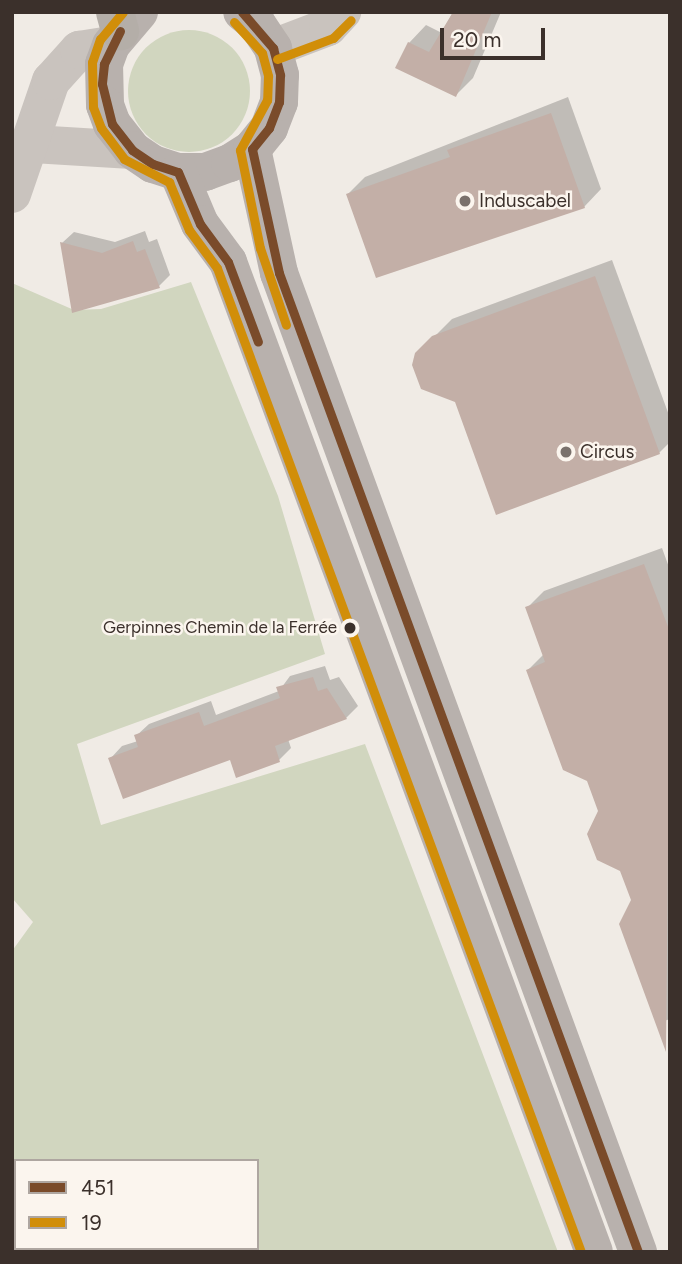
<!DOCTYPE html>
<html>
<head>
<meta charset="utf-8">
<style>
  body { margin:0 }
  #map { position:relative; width:682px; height:1264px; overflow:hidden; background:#f0ebe5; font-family:Figtree,sans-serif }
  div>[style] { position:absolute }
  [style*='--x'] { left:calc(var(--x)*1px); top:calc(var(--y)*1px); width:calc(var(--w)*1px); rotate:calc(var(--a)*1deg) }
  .green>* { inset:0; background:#d1d6bf }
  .round { border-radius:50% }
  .shadow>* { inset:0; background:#0003 }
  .building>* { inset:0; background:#c3afa7 }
  .tertiary>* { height:38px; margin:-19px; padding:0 19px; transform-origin:19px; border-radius:19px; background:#c9c3be }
  .primary>* { height:38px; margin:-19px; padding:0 19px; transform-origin:19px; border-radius:19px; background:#b8b1ad }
  .trunk>* { height:38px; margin:-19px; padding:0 19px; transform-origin:19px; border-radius:19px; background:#b4aea8 }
  .bus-1>* { height:9px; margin:-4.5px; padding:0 4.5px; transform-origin:4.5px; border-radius:4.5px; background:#7a4b2a }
  .bus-2>* { height:9px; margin:-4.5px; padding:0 4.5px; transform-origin:4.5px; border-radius:4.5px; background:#d18e09 }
  .dots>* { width:19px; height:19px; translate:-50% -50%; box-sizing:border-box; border:4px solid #fbf5ee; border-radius:50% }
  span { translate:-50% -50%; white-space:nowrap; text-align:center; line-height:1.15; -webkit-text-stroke:5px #fbf5ee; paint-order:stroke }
  .bus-label { font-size:17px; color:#3b302b }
  .right { translate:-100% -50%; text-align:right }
  .poi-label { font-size:19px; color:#3b302b }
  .left { translate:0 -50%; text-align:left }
  .frame { position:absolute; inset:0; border:14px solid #3b302b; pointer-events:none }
  .legend { position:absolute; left:14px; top:1159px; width:245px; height:91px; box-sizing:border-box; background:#fbf5ee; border:2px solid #aea6a0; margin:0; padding:9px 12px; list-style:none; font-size:21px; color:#3b302b }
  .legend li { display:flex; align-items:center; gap:14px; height:35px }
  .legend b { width:35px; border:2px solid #aea6a0 }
  .scale { position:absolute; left:440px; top:28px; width:105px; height:32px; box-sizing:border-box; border:4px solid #3b302b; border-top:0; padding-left:9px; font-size:21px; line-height:24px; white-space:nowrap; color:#3b302b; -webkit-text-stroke:5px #fbf5ee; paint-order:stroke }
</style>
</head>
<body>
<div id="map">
  <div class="green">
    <div class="round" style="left:128px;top:30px;width:122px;height:122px"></div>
    <div style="clip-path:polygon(evenodd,191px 282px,278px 496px,325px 654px,77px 744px,101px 825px,365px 744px,558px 1252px,12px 1252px,12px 951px,33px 922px,12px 898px,12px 283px,74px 310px,101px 309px,191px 282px,16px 1161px,257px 1161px,257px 1248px,16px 1248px,16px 1161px)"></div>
  </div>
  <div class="shadow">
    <div style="clip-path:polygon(453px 12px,501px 12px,473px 78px,456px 95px,409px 43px,426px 25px,442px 33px)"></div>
    <div style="clip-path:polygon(568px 97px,601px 189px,584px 207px,348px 194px,365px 177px)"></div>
    <div style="clip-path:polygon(145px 231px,149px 242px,157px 239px,170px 275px,159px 286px,62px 243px,74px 232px,115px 242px)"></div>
    <div style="clip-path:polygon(612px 260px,670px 418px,670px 442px,659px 453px,456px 401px,417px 354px,452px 319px)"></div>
    <div style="clip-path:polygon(662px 548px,670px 570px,670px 1019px,658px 1023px,633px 900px,589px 779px,528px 670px,544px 654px,527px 608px,544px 591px)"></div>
    <div style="clip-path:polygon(325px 666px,330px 680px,339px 677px,358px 706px,346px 718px,288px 739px,291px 748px,279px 760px,110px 759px,122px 746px,138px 741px,136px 736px,149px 724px,211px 701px,216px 715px,279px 691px,290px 676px)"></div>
  </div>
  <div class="building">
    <div style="clip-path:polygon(453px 12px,492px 12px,456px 97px,395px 68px,408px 42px,429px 52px)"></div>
    <div style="clip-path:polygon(551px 113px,585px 208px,376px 278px,346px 194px,450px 157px,447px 150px)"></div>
    <div style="clip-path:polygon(133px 241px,137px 252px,145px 249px,160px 288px,72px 313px,60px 242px,102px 253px)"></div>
    <div style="clip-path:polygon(595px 276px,660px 454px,496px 515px,455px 402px,421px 389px,412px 365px,415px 353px,432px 336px)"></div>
    <div style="clip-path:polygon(644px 564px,670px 632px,666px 1052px,619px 924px,631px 900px,620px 871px,597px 860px,587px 834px,598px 811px,587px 781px,563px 770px,526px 670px,545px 662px,525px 607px)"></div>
    <div style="clip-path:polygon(313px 677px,318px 691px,327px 688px,347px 719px,275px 746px,280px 762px,236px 778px,230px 760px,123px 799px,108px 758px,138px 747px,134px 735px,199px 712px,204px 726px,280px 698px,276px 687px)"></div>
  </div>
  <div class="tertiary">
    <div style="--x:273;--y:48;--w:59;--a:-20.9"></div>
    <div style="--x:328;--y:27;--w:21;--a:-47"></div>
    <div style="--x:33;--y:144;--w:99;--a:3.5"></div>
    <div style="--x:12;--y:194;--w:120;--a:-71"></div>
    <div style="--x:51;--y:81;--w:42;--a:-47.9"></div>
    <div style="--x:79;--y:50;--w:32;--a:-9"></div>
  </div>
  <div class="primary">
    <div style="--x:139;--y:12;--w:43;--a:130.3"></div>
    <div style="--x:111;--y:45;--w:20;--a:110"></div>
    <div style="--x:104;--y:64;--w:41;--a:88.6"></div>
    <div style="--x:105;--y:105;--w:20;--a:70"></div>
    <div style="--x:112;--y:124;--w:33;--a:52"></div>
    <div style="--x:132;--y:150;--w:25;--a:34"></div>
    <div style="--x:153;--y:164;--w:26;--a:18"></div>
    <div style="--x:178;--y:172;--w:27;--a:0"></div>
    <div style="--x:205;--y:172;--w:27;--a:-20"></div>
    <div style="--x:230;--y:163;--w:26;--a:-32"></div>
    <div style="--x:252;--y:149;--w:27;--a:-51"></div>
    <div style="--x:269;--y:128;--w:28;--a:-69"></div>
    <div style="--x:279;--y:102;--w:27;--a:-88"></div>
    <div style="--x:280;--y:75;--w:28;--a:-105"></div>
    <div style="--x:273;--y:48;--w:29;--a:-124"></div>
    <div style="--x:257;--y:24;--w:19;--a:-141"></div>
    <div style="--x:252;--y:149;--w:127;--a:77.7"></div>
    <div style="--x:279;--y:273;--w:1043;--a:69.86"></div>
    <div style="--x:178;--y:172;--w:56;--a:67.1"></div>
    <div style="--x:200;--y:224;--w:47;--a:53.6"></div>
    <div style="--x:228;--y:262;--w:1055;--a:69.71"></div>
  </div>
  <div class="trunk">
    <div style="--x:115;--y:12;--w:20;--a:75"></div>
  </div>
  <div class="bus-1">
    <div style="--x:242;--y:12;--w:48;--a:49.3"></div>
    <div style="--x:273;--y:48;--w:28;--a:75"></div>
    <div style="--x:280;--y:75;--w:27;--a:92"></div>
    <div style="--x:279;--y:102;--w:28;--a:111"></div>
    <div style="--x:269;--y:128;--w:27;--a:129"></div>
    <div style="--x:120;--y:31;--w:37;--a:116"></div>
    <div style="--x:104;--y:64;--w:20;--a:96"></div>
    <div style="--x:102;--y:84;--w:41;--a:76"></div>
    <div style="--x:112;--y:124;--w:33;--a:52"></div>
    <div style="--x:132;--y:150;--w:25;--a:34"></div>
    <div style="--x:153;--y:164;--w:26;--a:18"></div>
    <div style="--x:252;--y:149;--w:127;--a:77.7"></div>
    <div style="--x:279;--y:273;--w:1043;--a:69.86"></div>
    <div style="--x:178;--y:172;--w:56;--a:67.1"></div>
    <div style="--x:200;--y:224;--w:47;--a:53.6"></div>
    <div style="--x:228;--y:262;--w:85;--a:69.4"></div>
  </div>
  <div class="bus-2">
    <div style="--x:123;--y:12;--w:35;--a:130"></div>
    <div style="--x:100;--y:39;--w:24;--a:109"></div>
    <div style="--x:92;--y:62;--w:45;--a:88.7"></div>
    <div style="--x:93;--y:107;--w:22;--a:69"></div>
    <div style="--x:101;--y:128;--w:39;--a:53"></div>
    <div style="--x:124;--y:159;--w:51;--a:27.1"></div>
    <div style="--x:169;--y:182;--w:52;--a:67.4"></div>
    <div style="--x:189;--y:230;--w:47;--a:53.6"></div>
    <div style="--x:217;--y:268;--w:1049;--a:69.7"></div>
    <div style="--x:234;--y:22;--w:42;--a:47.9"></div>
    <div style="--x:262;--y:53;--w:24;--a:75"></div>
    <div style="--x:268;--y:76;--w:24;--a:92"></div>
    <div style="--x:267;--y:100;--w:57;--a:118.4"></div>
    <div style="--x:240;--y:150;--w:100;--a:78.5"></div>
    <div style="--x:260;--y:248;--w:81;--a:71.3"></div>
    <div style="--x:277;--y:59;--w:60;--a:-20.6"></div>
    <div style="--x:333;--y:38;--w:25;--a:-45"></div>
  </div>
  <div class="dots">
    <div style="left:465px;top:201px;background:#7a716c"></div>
    <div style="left:566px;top:452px;background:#7a716c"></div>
    <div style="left:350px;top:628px;background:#3b302b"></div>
  </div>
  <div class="bus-label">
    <span class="right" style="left:337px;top:628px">Gerpinnes Chemin de la Ferrée</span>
  </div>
  <div class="poi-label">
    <span class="left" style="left:479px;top:201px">Induscabel</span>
    <span class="left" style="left:580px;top:452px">Circus</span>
  </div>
  <div class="frame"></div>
  <ul class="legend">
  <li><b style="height:9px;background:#7a4b2a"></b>451</li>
  <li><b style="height:9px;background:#d18e09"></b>19</li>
  </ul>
  <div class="scale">20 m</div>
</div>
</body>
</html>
